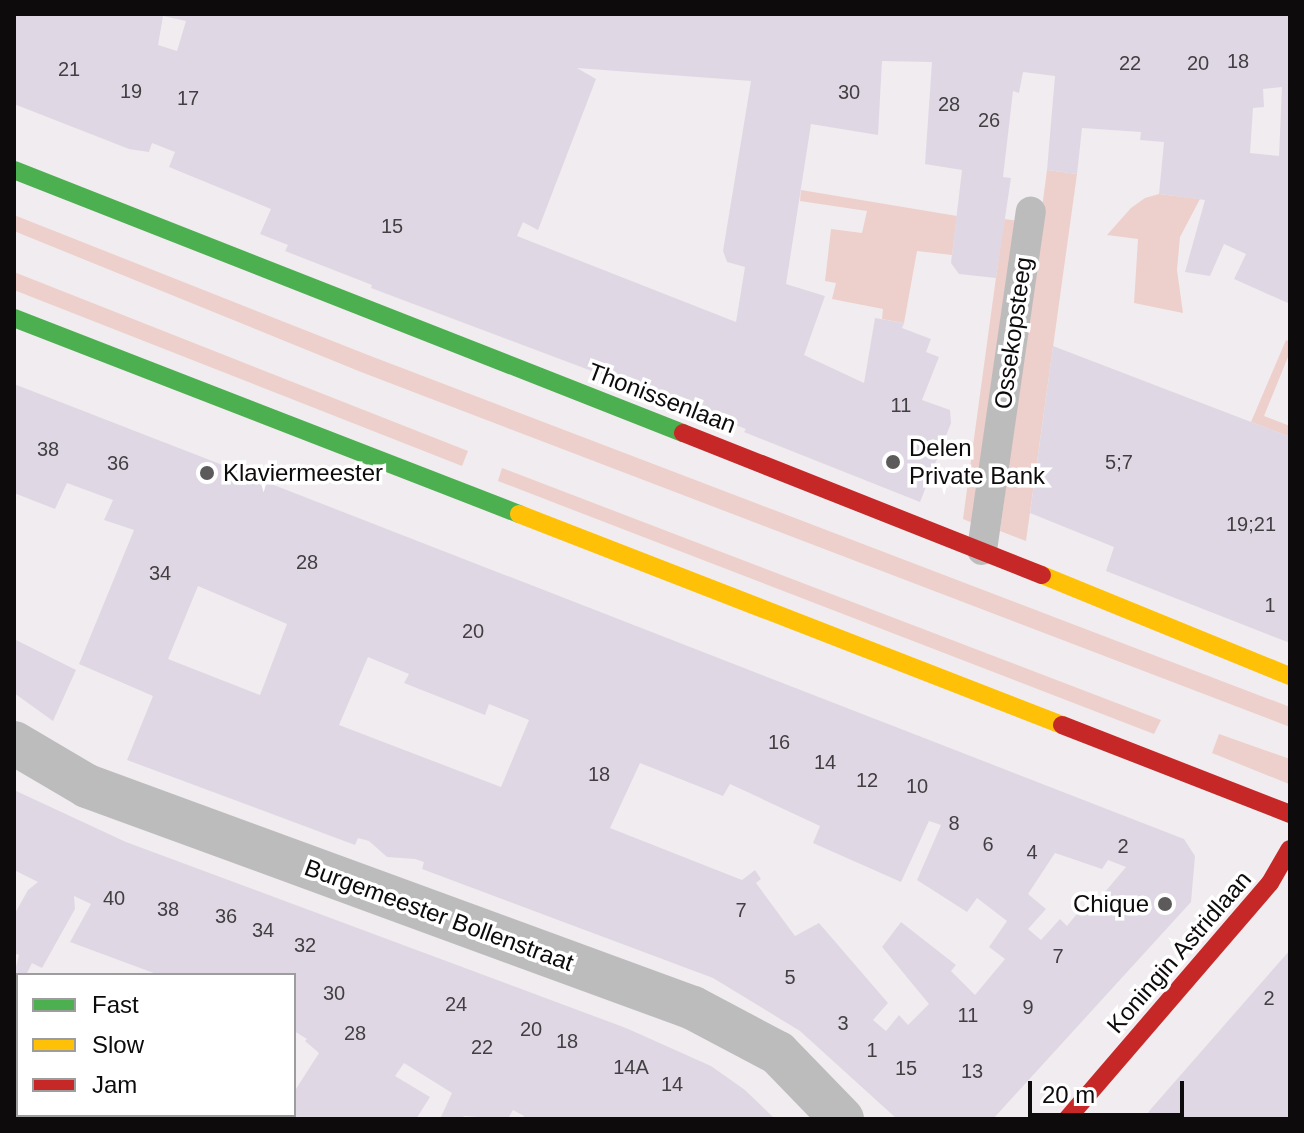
<!DOCTYPE html>
<html>
<head>
<meta charset="utf-8">
<style>
  body { margin:0 }
  #map { position:relative; width:1304px; height:1133px; overflow:hidden; background:#f1ecef; font-family:Helvetica,sans-serif }
  div>[style] { position:absolute }
  [style*='--x'] { left:calc(var(--x)*1px); top:calc(var(--y)*1px); width:calc(var(--w)*1px); rotate:calc(var(--a)*1deg) }
  .green>* { inset:0; background:#edd0cb }
  .building>* { inset:0; background:#dfd8e4 }
  .lane>* { height:30px; margin:-15px; padding:0 15px; transform-origin:15px; border-radius:15px; background:#bdbcbc }
  .street>* { height:44px; margin:-22px; padding:0 22px; transform-origin:22px; border-radius:22px; background:#bdbcbc }
  .fast>* { height:18px; margin:-9px; padding:0 9px; transform-origin:9px; border-radius:9px; background:#4caf50 }
  .slow>* { height:18px; margin:-9px; padding:0 9px; transform-origin:9px; border-radius:9px; background:#ffc107 }
  .jam>* { height:18px; margin:-9px; padding:0 9px; transform-origin:9px; border-radius:9px; background:#c62828 }
  .dots>* { width:22px; height:22px; translate:-50% -50%; box-sizing:border-box; border:4px solid #fff; border-radius:50% }
  span { translate:-50% -50%; white-space:nowrap; text-align:center; line-height:1.15; -webkit-text-stroke:7px #fff; paint-order:stroke }
  .number-label { font-size:20px; color:#423f43 }
  .number-label span { -webkit-text-stroke-width:0 }
  .street-label { font-size:24px; color:#0d0b0c }
  .poi-label { font-size:24px; color:#0d0b0c }
  .left { translate:0 -50%; text-align:left }
  .right { translate:-100% -50%; text-align:right }
  .frame { position:absolute; inset:0; border:16px solid #0d0b0c; pointer-events:none }
  .legend { position:absolute; left:16px; top:973px; width:280px; height:144px; box-sizing:border-box; background:#fff; border:2px solid #9e9d9e; margin:0; padding:10px 14px; list-style:none; font-size:24px; color:#0d0b0c }
  .legend li { display:flex; align-items:center; gap:16px; height:40px }
  .legend b { width:40px; border:2px solid #9e9d9e }
  .scale { position:absolute; left:1028px; top:1081px; width:156px; height:36px; box-sizing:border-box; border:4px solid #0d0b0c; border-top:0; padding-left:10px; font-size:24px; line-height:28px; white-space:nowrap; color:#0d0b0c; -webkit-text-stroke:6px #fff; paint-order:stroke }
</style>
</head>
<body>
<div id="map">
  <div class="green">
    <div style="clip-path:polygon(1047px 170px,1077px 174px,1026px 541px,1000px 531px)"></div>
    <div style="clip-path:polygon(801px 190px,957px 216px,952px 255px,917px 251px,904px 323px,882px 319px,883px 309px,832px 299px,836px 283px,825px 281px,831px 229px,862px 233px,867px 211px,800px 201px)"></div>
    <div style="clip-path:polygon(1159px 194px,1200px 199px,1180px 237px,1177px 270px,1183px 313px,1134px 303px,1138px 239px,1107px 235px,1131px 208px,1145px 198px)"></div>
    <div style="clip-path:polygon(14px 215px,368px 355px,1290px 707px,1290px 727px,361px 372px,14px 231px)"></div>
    <div style="clip-path:polygon(1004px 219px,1021px 221px,980px 526px,963px 519px)"></div>
    <div style="clip-path:polygon(14px 272px,468px 451px,462px 466px,14px 290px)"></div>
    <div style="clip-path:polygon(1286px 340px,1290px 342px,1290px 352px,1264px 416px,1290px 426px,1290px 437px,1251px 422px)"></div>
    <div style="clip-path:polygon(502px 468px,1161px 720px,1154px 734px,498px 481px)"></div>
    <div style="clip-path:polygon(1219px 734px,1290px 759px,1289px 784px,1212px 753px)"></div>
  </div>
  <div class="building">
    <div style="clip-path:polygon(evenodd,14px 14px,1290px 14px,1290px 304px,1234px 279px,1246px 254px,1224px 244px,1210px 276px,1185px 272px,1205px 200px,1159px 194px,1164px 142px,1140px 140px,1141px 132px,1082px 128px,1077px 174px,1047px 170px,1055px 76px,1023px 72px,1019px 93px,1013px 91px,1003px 177px,1011px 178px,996px 278px,959px 274px,951px 263px,962px 170px,925px 164px,932px 62px,882px 61px,878px 135px,811px 124px,786px 284px,825px 296px,804px 355px,864px 383px,875px 318px,904px 323px,902px 328px,931px 339px,926px 352px,939px 357px,922px 400px,950px 410px,951px 423px,920px 502px,744px 432px,746px 429px,371px 288px,372px 285px,285px 251px,288px 245px,260px 234px,271px 209px,169px 167px,175px 152px,152px 143px,149px 152px,129px 149px,14px 104px,14px 14px,163px 16px,186px 21px,177px 51px,158px 45px,163px 16px,14px 14px,577px 68px,751px 81px,723px 251px,727px 262px,745px 267px,736px 322px,517px 236px,523px 222px,538px 230px,596px 79px,577px 68px,14px 14px,1282px 87px,1279px 156px,1250px 153px,1253px 108px,1264px 107px,1263px 89px,1282px 87px)"></div>
    <div style="clip-path:polygon(1053px 346px,1290px 437px,1290px 643px,1106px 571px,1114px 547px,1030px 513px)"></div>
    <div style="clip-path:polygon(evenodd,14px 384px,1184px 839px,1195px 856px,1191px 902px,993px 1119px,897px 1119px,800px 1031px,713px 978px,422px 869px,424px 862px,415px 859px,387px 857px,369px 841px,358px 838px,355px 845px,127px 760px,153px 696px,79px 664px,134px 530px,104px 520px,113px 500px,67px 483px,55px 509px,14px 493px,14px 384px,198px 586px,287px 624px,260px 695px,168px 659px,198px 586px,14px 384px,368px 657px,409px 674px,404px 683px,485px 715px,489px 704px,529px 720px,501px 787px,339px 725px,368px 657px,14px 384px,640px 763px,723px 796px,730px 784px,820px 826px,813px 843px,901px 882px,929px 821px,941px 825px,917px 880px,967px 912px,977px 898px,1007px 921px,989px 947px,1005px 959px,975px 995px,951px 971px,956px 965px,901px 922px,882px 947px,929px 1004px,908px 1025px,899px 1015px,886px 1031px,873px 1020px,888px 1003px,819px 923px,795px 936px,756px 883px,761px 879px,755px 870px,742px 880px,610px 828px,640px 763px,14px 384px,1055px 853px,1102px 869px,1108px 860px,1126px 867px,1099px 899px,1093px 894px,1067px 926px,1060px 919px,1041px 940px,1028px 929px,1046px 909px,1028px 894px,1055px 853px)"></div>
    <div style="clip-path:polygon(14px 639px,76px 670px,53px 721px,14px 693px)"></div>
    <div style="clip-path:polygon(14px 790px,126px 842px,626px 1028px,711px 1066px,745px 1090px,775px 1119px,523px 1119px,524px 1116px,513px 1110px,508px 1119px,464px 1116px,462px 1119px,440px 1119px,452px 1093px,404px 1063px,395px 1076px,430px 1097px,416px 1119px,297px 1119px,294px 1117px,294px 1092px,319px 1053px,305px 1041px,307px 1039px,294px 1031px,294px 975px,159px 975px,70px 942px,91px 904px,74px 896px,75px 909px,42px 968px,32px 963px,26px 975px,14px 974px,19px 955px,14px 953px,14px 915px,28px 890px,38px 882px,14px 870px)"></div>
    <div style="clip-path:polygon(1290px 950px,1290px 1119px,1144px 1119px,1150px 1110px)"></div>
    <div style="clip-path:polygon(83px 1115px,133px 1115px,131px 1119px,92px 1119px)"></div>
  </div>
  <div class="lane">
    <div style="--x:982;--y:550;--w:342;--a:-81.8"></div>
  </div>
  <div class="street">
    <div style="--x:14;--y:743;--w:85;--a:30.5"></div>
    <div style="--x:87;--y:786;--w:645;--a:20.12"></div>
    <div style="--x:693;--y:1008;--w:96;--a:27.9"></div>
    <div style="--x:778;--y:1053;--w:92;--a:45.9"></div>
  </div>
  <div class="fast">
    <div style="--x:14;--y:170;--w:719;--a:21.46"></div>
    <div style="--x:14;--y:318;--w:542;--a:21.21"></div>
  </div>
  <div class="slow">
    <div style="--x:519;--y:514;--w:583;--a:21.24"></div>
    <div style="--x:1042;--y:575;--w:268;--a:22.2"></div>
  </div>
  <div class="jam">
    <div style="--x:683;--y:433;--w:386;--a:21.6"></div>
    <div style="--x:1062;--y:725;--w:245;--a:21.3"></div>
    <div style="--x:1067;--y:1119;--w:311;--a:-49.3"></div>
    <div style="--x:1270;--y:883;--w:39;--a:-60"></div>
  </div>
  <div class="dots">
    <div style="left:893px;top:462px;background:#5d5a5b"></div>
    <div style="left:207px;top:473px;background:#5d5a5b"></div>
    <div style="left:1165px;top:904px;background:#5d5a5b"></div>
  </div>
  <div class="number-label">
    <span style="left:1238px;top:61px">18</span>
    <span style="left:1130px;top:63px">22</span>
    <span style="left:1198px;top:63px">20</span>
    <span style="left:69px;top:69px">21</span>
    <span style="left:131px;top:91px">19</span>
    <span style="left:849px;top:92px">30</span>
    <span style="left:188px;top:98px">17</span>
    <span style="left:949px;top:104px">28</span>
    <span style="left:989px;top:120px">26</span>
    <span style="left:392px;top:226px">15</span>
    <span style="left:901px;top:405px">11</span>
    <span style="left:48px;top:449px">38</span>
    <span style="left:1119px;top:462px">5;7</span>
    <span style="left:118px;top:463px">36</span>
    <span style="left:1251px;top:524px">19;21</span>
    <span style="left:307px;top:562px">28</span>
    <span style="left:160px;top:573px">34</span>
    <span style="left:1270px;top:605px">1</span>
    <span style="left:473px;top:631px">20</span>
    <span style="left:779px;top:742px">16</span>
    <span style="left:825px;top:762px">14</span>
    <span style="left:599px;top:774px">18</span>
    <span style="left:867px;top:780px">12</span>
    <span style="left:917px;top:786px">10</span>
    <span style="left:954px;top:823px">8</span>
    <span style="left:988px;top:844px">6</span>
    <span style="left:1123px;top:846px">2</span>
    <span style="left:1032px;top:852px">4</span>
    <span style="left:114px;top:898px">40</span>
    <span style="left:168px;top:909px">38</span>
    <span style="left:741px;top:910px">7</span>
    <span style="left:226px;top:916px">36</span>
    <span style="left:263px;top:930px">34</span>
    <span style="left:305px;top:945px">32</span>
    <span style="left:1058px;top:956px">7</span>
    <span style="left:790px;top:977px">5</span>
    <span style="left:334px;top:993px">30</span>
    <span style="left:1269px;top:998px">2</span>
    <span style="left:456px;top:1004px">24</span>
    <span style="left:1028px;top:1007px">9</span>
    <span style="left:968px;top:1015px">11</span>
    <span style="left:843px;top:1023px">3</span>
    <span style="left:531px;top:1029px">20</span>
    <span style="left:355px;top:1033px">28</span>
    <span style="left:567px;top:1041px">18</span>
    <span style="left:482px;top:1047px">22</span>
    <span style="left:872px;top:1050px">1</span>
    <span style="left:631px;top:1067px">14A</span>
    <span style="left:906px;top:1068px">15</span>
    <span style="left:972px;top:1071px">13</span>
    <span style="left:672px;top:1084px">14</span>
  </div>
  <div class="street-label">
    <span style="left:1013px;top:333px;rotate:-82deg">Ossekopsteeg</span>
    <span style="left:662px;top:398px;rotate:21deg">Thonissenlaan</span>
    <span style="left:439px;top:915px;rotate:20deg">Burgemeester Bollenstraat</span>
    <span style="left:1179px;top:952px;rotate:-49deg">Koningin Astridlaan</span>
  </div>
  <div class="poi-label">
    <span class="left" style="left:909px;top:462px">Delen<br>Private Bank</span>
    <span class="left" style="left:223px;top:473px">Klaviermeester</span>
    <span class="right" style="left:1149px;top:904px">Chique</span>
  </div>
  <div class="frame"></div>
  <ul class="legend">
  <li><b style="height:10px;background:#4caf50"></b>Fast</li>
  <li><b style="height:10px;background:#ffc107"></b>Slow</li>
  <li><b style="height:10px;background:#c62828"></b>Jam</li>
  </ul>
  <div class="scale">20 m</div>
</div>
</body>
</html>
